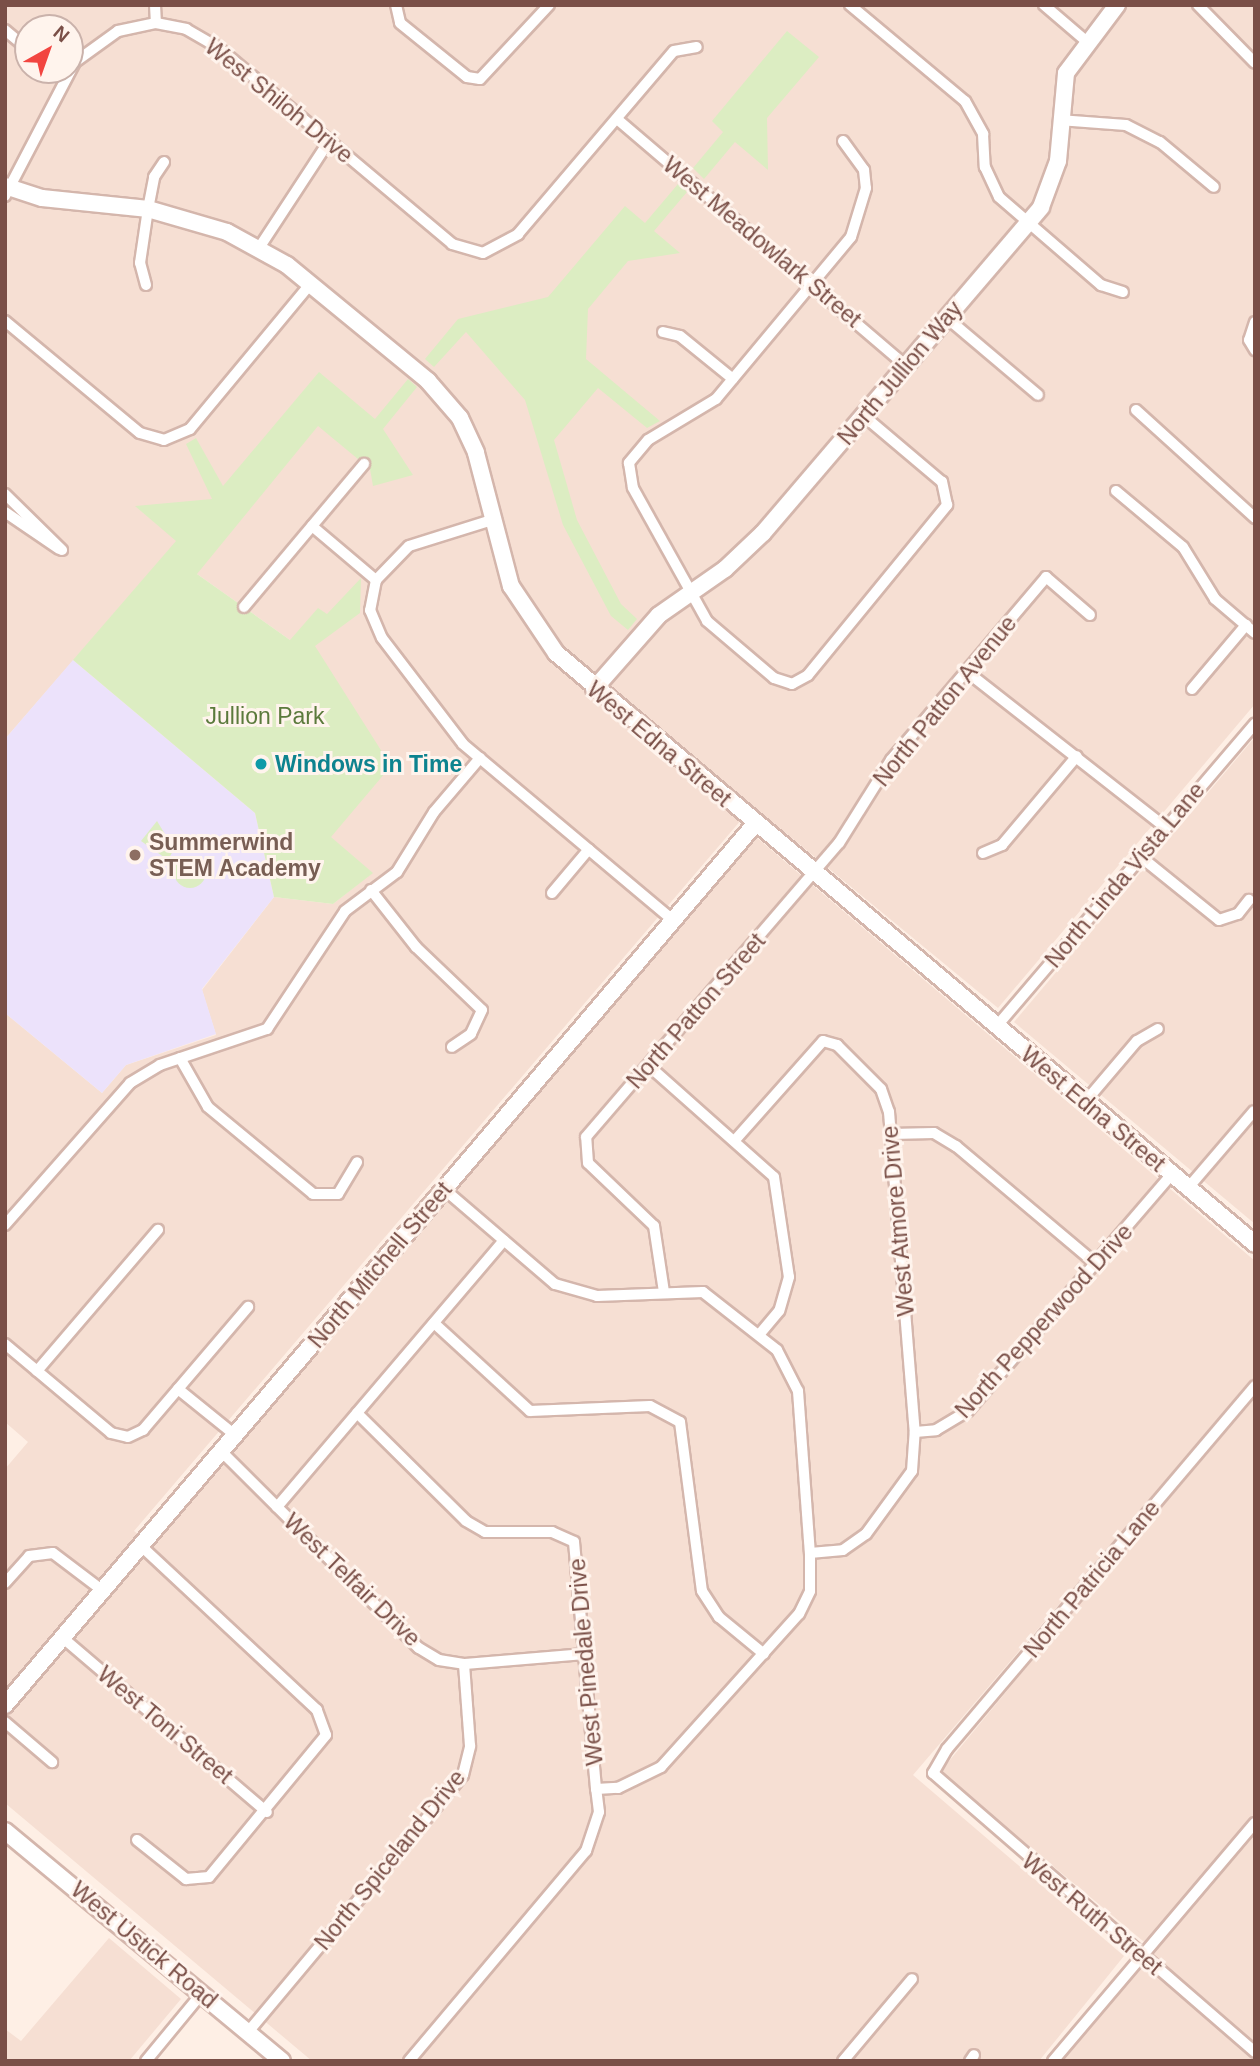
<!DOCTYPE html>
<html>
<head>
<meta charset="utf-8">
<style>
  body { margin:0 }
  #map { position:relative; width:1260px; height:2066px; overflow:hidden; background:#feefe5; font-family:Arial,sans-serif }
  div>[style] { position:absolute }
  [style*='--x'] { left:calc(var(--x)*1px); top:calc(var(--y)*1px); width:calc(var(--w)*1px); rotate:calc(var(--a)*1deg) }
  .residential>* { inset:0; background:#f6dfd3 }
  .education>* { inset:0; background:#ece2fb }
  .green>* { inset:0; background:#dcedc2 }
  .round { border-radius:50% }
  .roads { filter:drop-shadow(2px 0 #d4b6ac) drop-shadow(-2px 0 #d4b6ac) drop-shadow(0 2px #d4b6ac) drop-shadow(0 -2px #d4b6ac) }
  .street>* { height:10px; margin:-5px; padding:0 5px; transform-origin:5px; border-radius:5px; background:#fff }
  .secondary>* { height:16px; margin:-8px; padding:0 8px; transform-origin:8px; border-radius:8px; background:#fff }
  .dots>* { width:19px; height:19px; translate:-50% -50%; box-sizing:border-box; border:4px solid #fff4ed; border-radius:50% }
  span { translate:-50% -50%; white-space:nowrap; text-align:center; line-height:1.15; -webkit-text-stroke:6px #fff4ed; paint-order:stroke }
  .street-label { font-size:23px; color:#7a4f47 }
  .park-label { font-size:23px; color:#5b7a3c }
  .culture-label { font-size:23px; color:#0d838f; font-weight:700 }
  .left { translate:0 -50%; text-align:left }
  .education-label { font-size:23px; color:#785e54; font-weight:700 }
  .frame { position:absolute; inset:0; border:7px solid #7a4f47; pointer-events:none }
  .north { position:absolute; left:14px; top:14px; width:70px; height:70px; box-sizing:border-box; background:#fff4ed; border:2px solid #cab2ab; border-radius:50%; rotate:40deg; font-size:19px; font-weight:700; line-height:28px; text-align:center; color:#7a4f47 }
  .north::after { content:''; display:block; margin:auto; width:24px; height:32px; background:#f24540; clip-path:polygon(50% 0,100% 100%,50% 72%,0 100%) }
</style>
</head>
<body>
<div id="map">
  <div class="residential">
    <div style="clip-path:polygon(evenodd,5px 5px,1255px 5px,1255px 704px,998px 1008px,753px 806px,134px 1531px,153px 1546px,756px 837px,1255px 1261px,1255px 2061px,1061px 2061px,1155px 1951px,940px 1772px,1078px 1605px,1067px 1595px,913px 1775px,1124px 1956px,1039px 2061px,312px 2061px,5px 1803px,5px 1469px,28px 1442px,5px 1422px,5px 1013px,102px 1093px,126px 1065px,216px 1035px,202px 990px,274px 897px,333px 904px,372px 873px,331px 838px,290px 640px,197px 574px,177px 541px,5px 739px,5px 5px,28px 28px,70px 28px,70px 70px,28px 70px,28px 28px)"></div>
    <div style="clip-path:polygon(1255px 737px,1255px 1224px,1014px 1022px)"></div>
    <div style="clip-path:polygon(109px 1938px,181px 1999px,129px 2061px,5px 2061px,5px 2029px,21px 2041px)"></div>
  </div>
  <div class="education">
    <div style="clip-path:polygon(73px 660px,255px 813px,274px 897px,202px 989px,216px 1034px,126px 1065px,102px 1093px,5px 1013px,5px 739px)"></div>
  </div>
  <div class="green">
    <div style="clip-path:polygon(787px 31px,819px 57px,767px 118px,768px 170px,735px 142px,704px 179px,693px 168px,723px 132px,712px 121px)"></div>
    <div style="clip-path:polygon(678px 184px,687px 192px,654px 231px,680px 253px,628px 261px,588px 309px,586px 359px,660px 421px,647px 428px,598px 388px,554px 440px,577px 520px,621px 604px,637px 619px,628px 630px,611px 616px,563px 525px,525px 400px,466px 332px,434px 367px,425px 359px,458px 319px,548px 297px,625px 206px,645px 223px)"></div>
    <div style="clip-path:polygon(319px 372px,375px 419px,408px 379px,417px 387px,383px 429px,413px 475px,373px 486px,370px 469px,318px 426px,197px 574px,290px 640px,318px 608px,327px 614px,361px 578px,360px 613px,315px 646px,391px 766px,331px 837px,373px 873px,333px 904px,274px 897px,255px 813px,73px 660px,176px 541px,135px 506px,212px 499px,186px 444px,196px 438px,223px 486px)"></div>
    <div style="clip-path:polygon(157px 821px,174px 849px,168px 860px,141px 841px)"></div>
    <div class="round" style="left:174px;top:856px;width:32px;height:32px"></div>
  </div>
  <div class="roads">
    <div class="street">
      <div style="--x:155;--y:5;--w:18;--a:87"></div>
      <div style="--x:396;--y:5;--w:18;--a:77"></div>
      <div style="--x:400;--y:23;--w:86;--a:38.9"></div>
      <div style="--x:467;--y:77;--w:13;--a:9"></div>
      <div style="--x:480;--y:79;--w:101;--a:-47"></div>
      <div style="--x:850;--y:5;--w:150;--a:39.9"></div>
      <div style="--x:965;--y:101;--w:38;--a:61"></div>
      <div style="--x:983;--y:134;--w:33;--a:87"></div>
      <div style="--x:985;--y:167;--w:33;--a:65"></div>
      <div style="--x:999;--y:197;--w:135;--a:40.8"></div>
      <div style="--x:1101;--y:285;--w:23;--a:18"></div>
      <div style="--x:1044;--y:5;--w:55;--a:40.6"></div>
      <div style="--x:1198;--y:5;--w:81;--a:45.5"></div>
      <div style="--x:5;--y:30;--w:30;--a:40"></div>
      <div style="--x:53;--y:70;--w:14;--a:39"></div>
      <div style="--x:617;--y:119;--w:380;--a:40.5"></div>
      <div style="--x:1059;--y:120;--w:67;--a:4.3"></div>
      <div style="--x:1126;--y:125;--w:38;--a:27"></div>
      <div style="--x:1160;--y:142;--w:70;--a:39.8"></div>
      <div style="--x:843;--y:141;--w:36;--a:54"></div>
      <div style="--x:864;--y:170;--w:18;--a:84"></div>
      <div style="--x:866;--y:188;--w:51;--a:107"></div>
      <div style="--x:851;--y:237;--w:211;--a:129.8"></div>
      <div style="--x:716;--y:399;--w:79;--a:148.9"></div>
      <div style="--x:648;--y:440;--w:30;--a:130"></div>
      <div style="--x:629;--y:463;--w:25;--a:81"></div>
      <div style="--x:633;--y:488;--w:152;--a:60.9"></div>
      <div style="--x:707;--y:621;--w:88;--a:40.4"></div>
      <div style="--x:774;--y:678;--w:19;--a:18"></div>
      <div style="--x:792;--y:684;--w:18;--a:-29"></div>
      <div style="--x:808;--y:675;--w:220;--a:-50.7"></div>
      <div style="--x:947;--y:505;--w:24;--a:-102"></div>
      <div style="--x:942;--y:482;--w:102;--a:-139.8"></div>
      <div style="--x:5;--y:196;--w:151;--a:-62.4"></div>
      <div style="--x:75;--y:62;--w:53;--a:-35.8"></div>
      <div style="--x:118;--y:31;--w:39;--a:-12"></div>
      <div style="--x:156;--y:23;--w:31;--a:11"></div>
      <div style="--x:186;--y:29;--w:39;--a:30"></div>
      <div style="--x:220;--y:49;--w:303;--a:40"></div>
      <div style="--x:452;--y:244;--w:32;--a:16"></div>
      <div style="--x:483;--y:253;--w:40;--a:-28"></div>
      <div style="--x:518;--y:234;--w:240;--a:-49.6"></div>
      <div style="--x:674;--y:51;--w:23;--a:-10"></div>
      <div style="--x:259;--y:248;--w:128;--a:-56.8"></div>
      <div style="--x:146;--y:285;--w:23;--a:-105"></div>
      <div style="--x:140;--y:263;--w:55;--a:-81.6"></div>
      <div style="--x:148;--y:209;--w:33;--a:-79"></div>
      <div style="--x:154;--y:177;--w:18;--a:-56"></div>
      <div style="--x:947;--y:318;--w:119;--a:40.2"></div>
      <div style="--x:5;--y:321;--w:175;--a:39.7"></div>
      <div style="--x:140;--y:433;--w:25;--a:16"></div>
      <div style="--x:164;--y:440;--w:28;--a:-23"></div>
      <div style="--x:190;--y:429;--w:190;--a:-50.3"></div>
      <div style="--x:1255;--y:322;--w:19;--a:108"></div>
      <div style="--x:1249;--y:340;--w:12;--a:59"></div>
      <div style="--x:663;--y:332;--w:17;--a:13"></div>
      <div style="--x:680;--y:336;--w:68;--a:39.1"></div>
      <div style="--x:1136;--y:410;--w:161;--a:42.2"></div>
      <div style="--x:1116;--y:491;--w:87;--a:39.9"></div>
      <div style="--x:1183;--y:547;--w:61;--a:58.4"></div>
      <div style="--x:1215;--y:599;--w:52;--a:40.4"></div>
      <div style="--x:5;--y:494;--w:80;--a:44.5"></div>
      <div style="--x:5;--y:512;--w:65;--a:34.4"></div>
      <div style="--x:312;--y:526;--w:84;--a:40.2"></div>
      <div style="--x:376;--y:580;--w:31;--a:101"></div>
      <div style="--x:370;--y:610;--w:30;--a:67"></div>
      <div style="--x:382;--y:638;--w:133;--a:52.6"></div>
      <div style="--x:463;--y:744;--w:274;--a:40"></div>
      <div style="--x:376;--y:580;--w:47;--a:-45.9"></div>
      <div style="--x:409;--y:546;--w:84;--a:-17.4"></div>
      <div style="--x:244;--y:607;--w:187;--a:-50"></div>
      <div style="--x:966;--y:671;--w:254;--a:38.1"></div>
      <div style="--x:1192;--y:689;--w:84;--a:-49.8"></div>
      <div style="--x:983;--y:853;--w:21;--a:-23"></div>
      <div style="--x:1002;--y:845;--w:116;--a:-49.9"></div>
      <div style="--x:1141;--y:857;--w:100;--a:38.9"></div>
      <div style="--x:1219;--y:920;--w:20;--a:-18"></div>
      <div style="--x:1238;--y:914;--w:18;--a:-52"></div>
      <div style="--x:371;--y:890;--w:73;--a:51.7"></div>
      <div style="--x:416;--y:947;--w:91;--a:43.7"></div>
      <div style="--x:482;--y:1010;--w:26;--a:115"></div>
      <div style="--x:471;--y:1034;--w:23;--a:146"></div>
      <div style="--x:552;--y:893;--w:57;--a:-49.9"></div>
      <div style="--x:996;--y:1027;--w:399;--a:-49.5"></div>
      <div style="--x:180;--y:1058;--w:56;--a:60.3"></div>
      <div style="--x:208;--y:1107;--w:136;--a:39.6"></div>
      <div style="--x:313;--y:1194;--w:25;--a:0"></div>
      <div style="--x:338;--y:1194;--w:37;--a:-59"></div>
      <div style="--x:649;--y:1066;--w:167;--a:41.6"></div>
      <div style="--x:774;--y:1177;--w:101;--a:81.5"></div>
      <div style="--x:789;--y:1277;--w:35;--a:106"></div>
      <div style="--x:779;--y:1311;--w:31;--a:130"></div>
      <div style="--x:1085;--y:1102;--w:80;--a:-49.6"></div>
      <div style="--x:1137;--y:1041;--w:24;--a:-30"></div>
      <div style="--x:891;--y:1134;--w:43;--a:-1.3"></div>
      <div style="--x:934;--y:1133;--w:26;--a:31"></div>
      <div style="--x:956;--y:1146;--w:183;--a:40.1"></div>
      <div style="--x:736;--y:1139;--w:131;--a:-48.4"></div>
      <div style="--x:823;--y:1041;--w:15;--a:16"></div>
      <div style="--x:837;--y:1045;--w:62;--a:45"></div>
      <div style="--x:881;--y:1089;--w:24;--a:71"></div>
      <div style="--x:889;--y:1112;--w:321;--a:85.4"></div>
      <div style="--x:1188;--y:1188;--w:101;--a:-49.4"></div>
      <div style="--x:444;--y:1189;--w:146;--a:40.6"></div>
      <div style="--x:555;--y:1284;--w:44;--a:15.9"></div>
      <div style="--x:597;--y:1296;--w:106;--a:-2.2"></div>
      <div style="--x:703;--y:1292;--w:94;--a:38.1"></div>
      <div style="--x:777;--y:1350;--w:46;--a:62.9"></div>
      <div style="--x:798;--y:1391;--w:162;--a:85.8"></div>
      <div style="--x:5;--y:1225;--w:189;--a:-48.6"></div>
      <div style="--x:130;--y:1083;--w:35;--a:-31"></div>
      <div style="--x:160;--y:1065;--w:113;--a:-18.6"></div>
      <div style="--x:267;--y:1029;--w:141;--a:-56.5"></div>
      <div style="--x:345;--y:911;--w:65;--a:-36.9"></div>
      <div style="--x:397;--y:872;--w:70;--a:-58.3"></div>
      <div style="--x:434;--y:812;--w:71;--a:-49.6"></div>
      <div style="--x:664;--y:1292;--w:67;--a:-98.6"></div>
      <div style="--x:654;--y:1226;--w:91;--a:-136.3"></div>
      <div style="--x:588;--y:1163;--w:26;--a:-94"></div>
      <div style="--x:586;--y:1137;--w:388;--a:-49.3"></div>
      <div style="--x:839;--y:843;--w:98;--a:-57.9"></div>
      <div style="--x:891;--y:760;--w:240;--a:-49.7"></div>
      <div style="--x:1046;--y:577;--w:58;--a:40.8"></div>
      <div style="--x:434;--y:1323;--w:130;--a:42.5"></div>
      <div style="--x:530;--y:1411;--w:120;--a:-2.4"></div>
      <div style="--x:650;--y:1406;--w:34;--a:28"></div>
      <div style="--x:680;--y:1422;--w:170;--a:82.6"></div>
      <div style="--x:702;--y:1591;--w:31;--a:57"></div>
      <div style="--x:719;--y:1617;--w:58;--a:39.4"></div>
      <div style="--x:5;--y:1344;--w:138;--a:40"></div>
      <div style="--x:111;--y:1433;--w:17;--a:13"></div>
      <div style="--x:128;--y:1437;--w:17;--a:-25"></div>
      <div style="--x:143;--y:1430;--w:162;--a:-49.5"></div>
      <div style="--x:37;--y:1371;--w:186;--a:-49.4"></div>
      <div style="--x:1255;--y:1386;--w:476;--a:130.3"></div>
      <div style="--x:947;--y:1749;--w:28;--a:120"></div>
      <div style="--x:933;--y:1773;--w:426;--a:40.9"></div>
      <div style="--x:178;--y:1389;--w:73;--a:38.9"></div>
      <div style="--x:357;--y:1413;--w:153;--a:44.7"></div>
      <div style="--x:466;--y:1521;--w:22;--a:30"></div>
      <div style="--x:485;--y:1532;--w:67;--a:0"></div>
      <div style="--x:552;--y:1532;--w:24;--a:24"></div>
      <div style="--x:574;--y:1542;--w:248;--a:84.9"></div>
      <div style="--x:221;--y:1451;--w:279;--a:44.9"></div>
      <div style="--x:419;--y:1648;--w:23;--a:31"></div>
      <div style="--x:439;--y:1660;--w:25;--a:9"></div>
      <div style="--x:464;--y:1664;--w:122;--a:-4.7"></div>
      <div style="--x:277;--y:1507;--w:350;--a:-49.6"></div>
      <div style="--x:5;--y:1583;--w:36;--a:-48"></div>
      <div style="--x:29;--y:1556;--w:24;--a:-7"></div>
      <div style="--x:53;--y:1553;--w:63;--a:37.2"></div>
      <div style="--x:63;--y:1638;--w:268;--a:40.5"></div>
      <div style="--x:5;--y:1722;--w:62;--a:40.4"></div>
      <div style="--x:137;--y:1840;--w:63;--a:38.5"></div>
      <div style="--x:186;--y:1879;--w:23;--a:-5"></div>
      <div style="--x:209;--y:1877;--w:184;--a:-50.5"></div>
      <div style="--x:326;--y:1735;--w:27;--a:-110"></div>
      <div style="--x:317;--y:1710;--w:241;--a:-137"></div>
      <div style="--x:248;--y:2032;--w:335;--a:-50.1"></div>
      <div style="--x:463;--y:1775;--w:30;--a:-76"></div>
      <div style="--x:470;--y:1746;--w:82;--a:-94.2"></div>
      <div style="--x:146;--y:2061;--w:88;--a:-50.5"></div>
      <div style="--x:409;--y:2061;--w:275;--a:-49.9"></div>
      <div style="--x:586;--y:1851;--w:41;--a:-71.6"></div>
      <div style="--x:599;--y:1812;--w:23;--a:-97"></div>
      <div style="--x:596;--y:1789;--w:22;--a:-3"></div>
      <div style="--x:618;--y:1788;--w:48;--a:-26"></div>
      <div style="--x:661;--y:1767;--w:206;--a:-48"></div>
      <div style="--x:799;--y:1614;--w:25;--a:-64"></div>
      <div style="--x:810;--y:1591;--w:38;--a:-90"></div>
      <div style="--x:810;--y:1553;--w:33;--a:-5"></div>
      <div style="--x:843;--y:1550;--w:28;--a:-35"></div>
      <div style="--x:866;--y:1534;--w:78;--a:-53.9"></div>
      <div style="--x:912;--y:1471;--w:39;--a:-86"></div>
      <div style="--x:915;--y:1432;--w:21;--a:-5"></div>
      <div style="--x:936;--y:1430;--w:37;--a:-31"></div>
      <div style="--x:968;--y:1411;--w:313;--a:-49.3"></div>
      <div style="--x:843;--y:2061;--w:107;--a:-49.9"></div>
      <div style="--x:970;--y:2061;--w:7;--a:-56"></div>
      <div style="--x:1053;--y:2061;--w:312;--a:-49.7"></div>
    </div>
    <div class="secondary">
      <div style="--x:5;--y:186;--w:39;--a:18"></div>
      <div style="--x:42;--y:198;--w:107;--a:5.9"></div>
      <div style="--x:148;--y:209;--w:82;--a:16.2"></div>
      <div style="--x:227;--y:232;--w:68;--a:28.8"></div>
      <div style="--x:287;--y:265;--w:183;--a:39.4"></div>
      <div style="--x:428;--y:381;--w:49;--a:49.1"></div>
      <div style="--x:460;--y:418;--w:38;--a:65"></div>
      <div style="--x:476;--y:453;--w:138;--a:75.3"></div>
      <div style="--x:511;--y:586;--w:81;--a:56.1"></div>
      <div style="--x:556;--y:653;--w:915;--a:40.21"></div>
      <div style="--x:594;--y:689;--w:98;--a:-48.7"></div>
      <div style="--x:659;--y:615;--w:80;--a:-34.9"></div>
      <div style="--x:725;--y:569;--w:52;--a:-43.5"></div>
      <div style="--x:763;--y:533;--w:428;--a:-49.5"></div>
      <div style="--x:1041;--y:207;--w:49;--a:-69.7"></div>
      <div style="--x:1058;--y:161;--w:88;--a:-84.8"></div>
      <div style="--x:1066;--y:73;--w:85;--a:-53.1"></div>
      <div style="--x:5;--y:1705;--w:1157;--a:-49.59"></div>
      <div style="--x:5;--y:1831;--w:360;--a:39.7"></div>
    </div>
  </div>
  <div class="dots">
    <div style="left:261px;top:764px;background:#0f9aa8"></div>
    <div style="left:135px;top:855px;background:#8d6e63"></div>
  </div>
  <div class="street-label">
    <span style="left:279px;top:101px;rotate:39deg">West Shiloh Drive</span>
    <span style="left:762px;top:242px;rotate:40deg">West Meadowlark Street</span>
    <span style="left:900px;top:373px;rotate:-50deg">North Jullion Way</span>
    <span style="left:945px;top:701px;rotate:-51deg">North Patton Avenue</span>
    <span style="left:659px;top:744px;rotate:40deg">West Edna Street</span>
    <span style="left:1125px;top:875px;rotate:-50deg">North Linda Vista Lane</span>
    <span style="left:696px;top:1011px;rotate:-49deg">North Patton Street</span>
    <span style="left:1093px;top:1109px;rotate:40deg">West Edna Street</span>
    <span style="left:898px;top:1221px;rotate:-95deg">West Atmore Drive</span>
    <span style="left:380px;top:1265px;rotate:-50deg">North Mitchell Street</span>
    <span style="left:1044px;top:1321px;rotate:-48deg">North Pepperwood Drive</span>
    <span style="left:1092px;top:1579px;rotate:-50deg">North Patricia Lane</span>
    <span style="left:352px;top:1580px;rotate:44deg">West Telfair Drive</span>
    <span style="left:586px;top:1662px;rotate:-95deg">West Pinedale Drive</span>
    <span style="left:165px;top:1725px;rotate:40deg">West Toni Street</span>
    <span style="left:390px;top:1860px;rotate:-51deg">North Spiceland Drive</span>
    <span style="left:1092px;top:1914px;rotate:40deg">West Ruth Street</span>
    <span style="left:144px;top:1945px;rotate:40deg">West Ustick Road</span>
  </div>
  <div class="park-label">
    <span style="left:265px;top:716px">Jullion Park</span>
  </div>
  <div class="culture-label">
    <span class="left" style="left:275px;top:764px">Windows in Time</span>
  </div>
  <div class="education-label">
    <span class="left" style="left:149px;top:855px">Summerwind<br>STEM Academy</span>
  </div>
  <div class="frame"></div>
  <div class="north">N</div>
</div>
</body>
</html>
